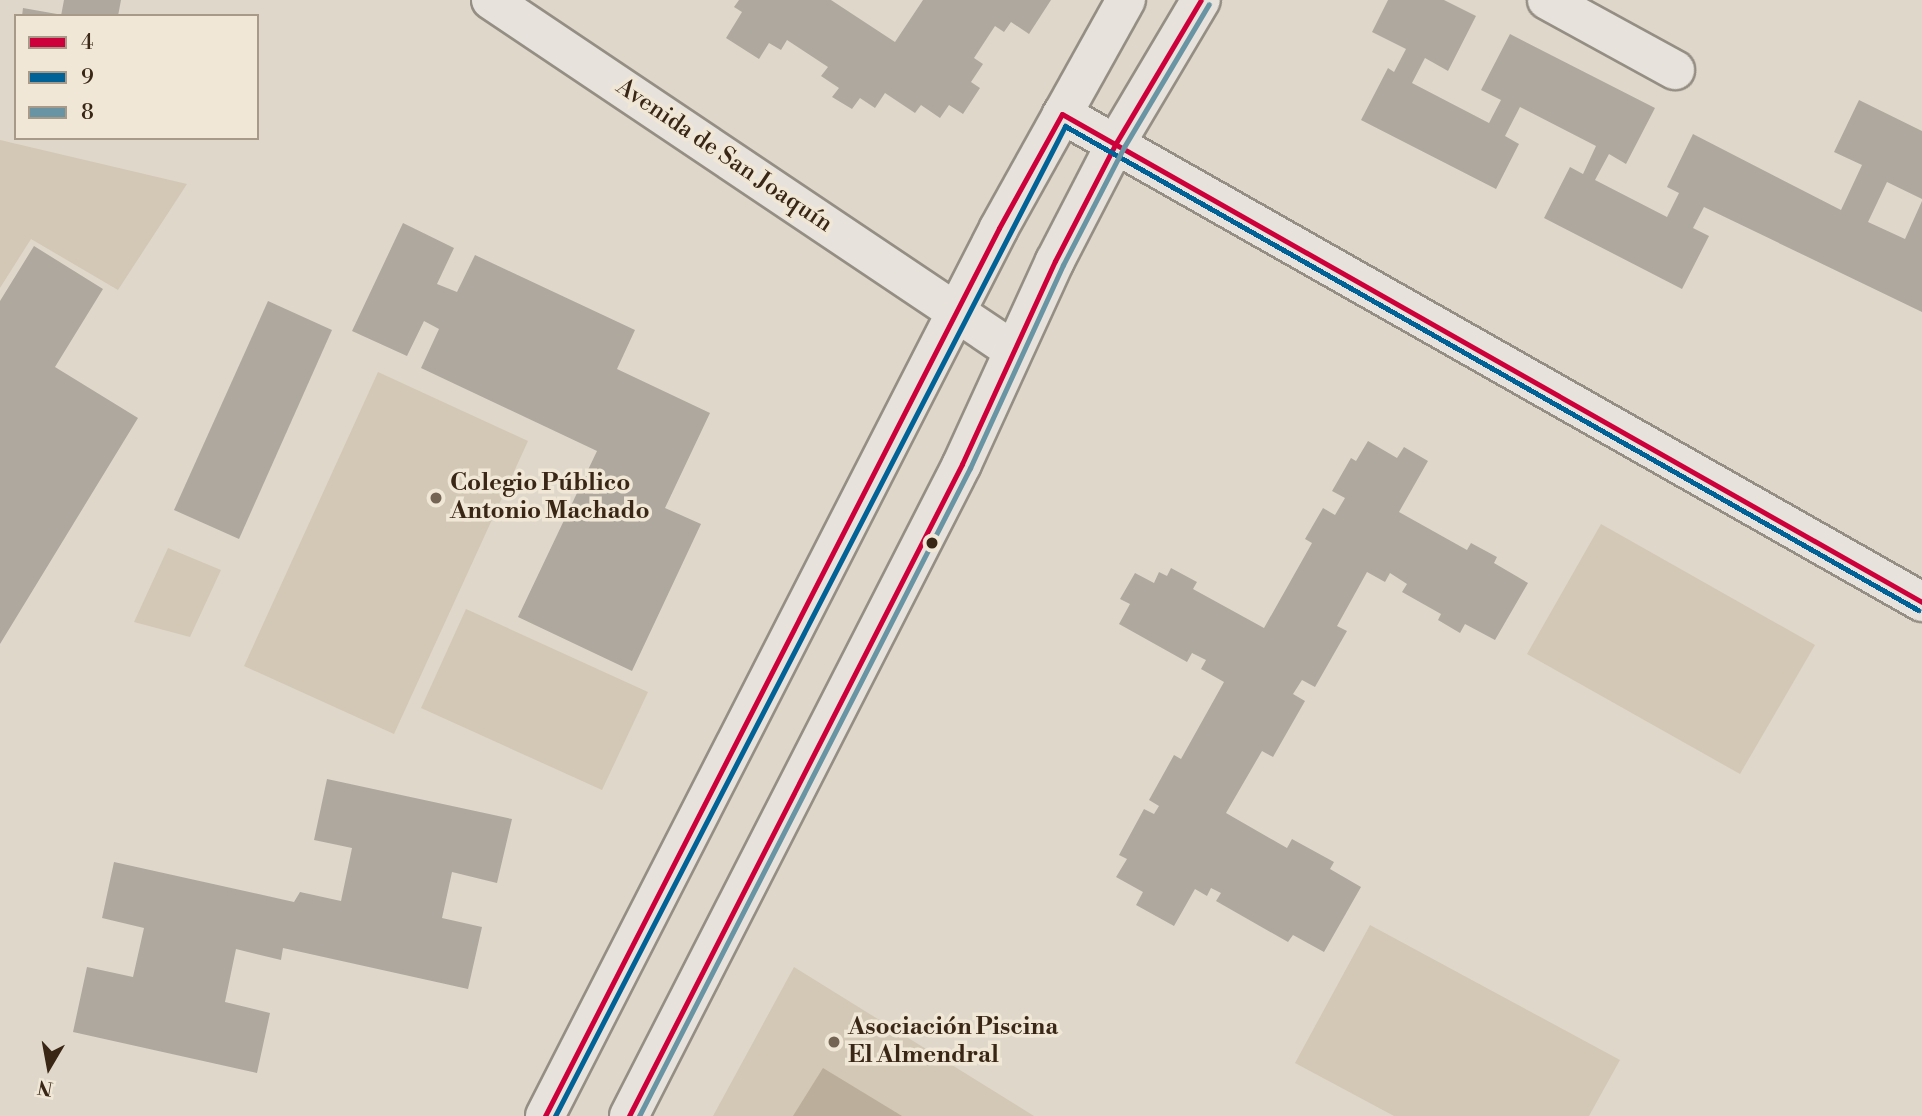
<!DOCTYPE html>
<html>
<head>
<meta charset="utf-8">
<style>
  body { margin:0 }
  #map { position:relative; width:1922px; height:1116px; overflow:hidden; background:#dfd7ca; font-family:"Libre Bodoni",serif }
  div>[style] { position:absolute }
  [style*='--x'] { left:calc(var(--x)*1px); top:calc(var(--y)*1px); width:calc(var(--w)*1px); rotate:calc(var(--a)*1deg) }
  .green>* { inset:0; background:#d3c8b5 }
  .water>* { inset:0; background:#bbae9a }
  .building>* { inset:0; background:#afa89e }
  .roads { filter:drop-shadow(2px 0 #958e84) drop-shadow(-2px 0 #958e84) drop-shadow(0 2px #958e84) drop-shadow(0 -2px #958e84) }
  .street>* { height:38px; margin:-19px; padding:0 19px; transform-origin:19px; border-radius:19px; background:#e7e3dc }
  .secondary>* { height:38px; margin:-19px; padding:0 19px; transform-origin:19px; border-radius:19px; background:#e7e3dc }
  .bus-1>* { height:5px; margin:-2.5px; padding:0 2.5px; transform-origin:2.5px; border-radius:2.5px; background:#ce003b }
  .bus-2>* { height:5px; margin:-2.5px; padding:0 2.5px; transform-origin:2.5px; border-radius:2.5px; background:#006297 }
  .bus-3>* { height:5px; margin:-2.5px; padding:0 2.5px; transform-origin:2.5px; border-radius:2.5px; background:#6894a4 }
  .dots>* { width:19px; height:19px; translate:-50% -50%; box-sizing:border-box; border:4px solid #f0e7d7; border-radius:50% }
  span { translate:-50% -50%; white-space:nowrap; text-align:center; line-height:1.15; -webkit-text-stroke:7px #f0e7d7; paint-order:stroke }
  .street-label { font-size:24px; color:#392614 }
  .poi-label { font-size:24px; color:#392614; font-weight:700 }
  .left { translate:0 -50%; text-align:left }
  .legend { position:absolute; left:14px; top:14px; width:245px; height:126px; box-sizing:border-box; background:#f0e7d7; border:2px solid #a79a89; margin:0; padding:9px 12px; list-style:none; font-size:21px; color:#392614 }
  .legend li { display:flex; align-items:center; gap:14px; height:35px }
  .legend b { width:35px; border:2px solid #a79a89 }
  .north { position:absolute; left:14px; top:1032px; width:70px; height:70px; -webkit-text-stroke:5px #f0e7d7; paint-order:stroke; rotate:190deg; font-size:19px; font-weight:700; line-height:28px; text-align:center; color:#392614 }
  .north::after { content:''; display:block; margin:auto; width:24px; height:32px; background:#392614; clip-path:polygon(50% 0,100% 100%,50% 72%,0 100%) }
</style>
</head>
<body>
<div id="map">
  <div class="green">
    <div style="clip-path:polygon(0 140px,187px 184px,118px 290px,31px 239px,0 288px)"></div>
    <div style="clip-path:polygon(378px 372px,528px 441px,394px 734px,244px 666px)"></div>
    <div style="clip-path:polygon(1601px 524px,1815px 645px,1740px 774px,1527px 654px)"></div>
    <div style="clip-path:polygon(168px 548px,221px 570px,190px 637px,134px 622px)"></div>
    <div style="clip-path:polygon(466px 609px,648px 692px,602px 790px,421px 708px)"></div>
    <div style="clip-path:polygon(1370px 925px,1620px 1060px,1589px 1116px,1394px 1116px,1295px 1063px)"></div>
    <div style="clip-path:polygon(794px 967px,1034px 1116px,713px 1116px)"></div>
  </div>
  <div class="water">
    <div style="clip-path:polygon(823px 1068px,902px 1116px,793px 1116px)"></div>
  </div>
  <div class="building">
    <div style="clip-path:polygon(64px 0,121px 0,118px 16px,61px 16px)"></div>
    <div style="clip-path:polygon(739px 0,831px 0,895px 42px,923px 0,1051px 0,1029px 34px,1011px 22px,1004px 32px,995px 26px,974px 58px,983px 64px,971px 82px,980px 88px,963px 114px,949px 105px,940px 118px,921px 105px,915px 113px,885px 93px,875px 108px,860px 98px,852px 109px,832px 97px,839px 88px,821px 76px,828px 67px,787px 40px,781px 50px,769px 43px,759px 59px,726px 38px,742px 12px,734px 7px)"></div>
    <div style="clip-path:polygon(1388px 0,1444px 0,1476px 16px,1448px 71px,1425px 58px,1412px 83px,1489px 123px,1501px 100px,1481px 90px,1510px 34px,1655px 108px,1626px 164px,1609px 154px,1595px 180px,1667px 217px,1679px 193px,1667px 187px,1693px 134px,1841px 210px,1862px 165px,1834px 152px,1859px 100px,1922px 131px,1922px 199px,1887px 182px,1868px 222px,1905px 239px,1922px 201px,1922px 312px,1704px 207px,1693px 228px,1709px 236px,1682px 289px,1544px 218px,1570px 167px,1583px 174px,1596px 146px,1520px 107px,1505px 136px,1519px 144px,1496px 189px,1361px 120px,1388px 68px,1394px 72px,1406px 49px,1372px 32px)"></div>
    <div style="clip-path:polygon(23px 8px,57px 14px,57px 16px,22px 16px)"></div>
    <div style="clip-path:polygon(403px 223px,454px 248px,437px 284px,457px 292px,475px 255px,635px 330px,617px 369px,710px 413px,665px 508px,701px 524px,632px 671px,518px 617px,597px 451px,421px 368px,439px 329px,424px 321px,407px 356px,352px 331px)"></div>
    <div style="clip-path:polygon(34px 246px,103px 289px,55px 367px,138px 418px,0 644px,0 301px)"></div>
    <div style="clip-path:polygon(268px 301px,332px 330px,239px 539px,174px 510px)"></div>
    <div style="clip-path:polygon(1368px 441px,1397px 458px,1404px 447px,1428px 461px,1399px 512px,1467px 550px,1471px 543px,1497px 557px,1494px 563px,1528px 583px,1495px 640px,1465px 624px,1460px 633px,1438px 620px,1441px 614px,1402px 592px,1407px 584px,1390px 573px,1385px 582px,1367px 572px,1337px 626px,1347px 631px,1315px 687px,1302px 680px,1293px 694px,1305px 701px,1273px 757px,1262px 751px,1226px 813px,1287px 848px,1292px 839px,1334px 862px,1330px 869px,1361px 887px,1324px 952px,1293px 935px,1288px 942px,1216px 901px,1221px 893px,1211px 888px,1207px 896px,1195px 889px,1174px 926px,1136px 905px,1143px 892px,1116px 877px,1127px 859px,1119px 855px,1144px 809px,1154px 814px,1159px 806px,1149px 800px,1174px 755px,1181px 759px,1224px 682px,1201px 669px,1206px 660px,1192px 653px,1187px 662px,1119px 624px,1130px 604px,1120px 599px,1135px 573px,1154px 583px,1159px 572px,1167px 576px,1171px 568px,1197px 582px,1193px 589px,1264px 628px,1312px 543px,1305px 539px,1323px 508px,1335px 515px,1345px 498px,1332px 491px,1351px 458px,1356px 461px)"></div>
    <div style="clip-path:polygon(327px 779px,512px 819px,497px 883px,452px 872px,442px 918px,482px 927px,468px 989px,283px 948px,281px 960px,236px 949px,225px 1002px,270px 1013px,257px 1073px,73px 1032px,87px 967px,133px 977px,144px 928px,102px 918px,114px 862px,294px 902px,300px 892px,341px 901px,352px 848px,314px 840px)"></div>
  </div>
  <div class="roads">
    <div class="street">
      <div style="--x:491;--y:0;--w:626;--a:33.87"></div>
      <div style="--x:1547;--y:0;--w:146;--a:28.7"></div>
      <div style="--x:1062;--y:114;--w:989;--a:29.57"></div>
    </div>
    <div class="secondary">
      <div style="--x:545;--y:1116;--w:997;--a:-62.92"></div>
      <div style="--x:999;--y:228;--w:261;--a:-60.9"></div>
      <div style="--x:629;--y:1116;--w:732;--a:-62.94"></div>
      <div style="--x:962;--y:464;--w:223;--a:-65.4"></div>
      <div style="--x:1055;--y:261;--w:133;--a:-62.7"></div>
      <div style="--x:1116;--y:143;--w:166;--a:-59.3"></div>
    </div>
  </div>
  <div class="bus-1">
    <div style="--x:545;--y:1116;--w:997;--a:-62.92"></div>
    <div style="--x:999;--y:228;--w:130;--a:-61.1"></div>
    <div style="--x:1062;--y:114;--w:989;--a:29.57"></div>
    <div style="--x:629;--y:1116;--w:732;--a:-62.94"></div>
    <div style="--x:962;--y:464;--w:223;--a:-65.4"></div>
    <div style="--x:1055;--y:261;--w:133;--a:-62.7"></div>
    <div style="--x:1116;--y:143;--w:166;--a:-59.3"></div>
  </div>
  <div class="bus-2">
    <div style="--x:555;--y:1116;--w:1114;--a:-62.74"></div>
    <div style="--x:1065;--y:126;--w:981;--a:29.57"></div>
  </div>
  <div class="bus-3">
    <div style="--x:639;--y:1116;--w:728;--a:-62.94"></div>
    <div style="--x:970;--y:468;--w:223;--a:-65.4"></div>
    <div style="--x:1063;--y:265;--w:133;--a:-62.7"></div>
    <div style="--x:1124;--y:147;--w:166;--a:-59.3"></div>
  </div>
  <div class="dots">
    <div style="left:436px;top:498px;background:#736454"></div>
    <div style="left:932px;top:543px;background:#392614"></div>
    <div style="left:834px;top:1042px;background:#736454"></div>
  </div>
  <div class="street-label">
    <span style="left:724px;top:156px;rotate:34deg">Avenida de San Joaquín</span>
  </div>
  <div class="poi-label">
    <span class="left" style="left:450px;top:498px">Colegio Público<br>Antonio Machado</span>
    <span class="left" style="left:848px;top:1042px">Asociación Piscina<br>El Almendral</span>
  </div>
  <ul class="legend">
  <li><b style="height:9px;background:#ce003b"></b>4</li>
  <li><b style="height:9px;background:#006297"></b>9</li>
  <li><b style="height:9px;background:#6894a4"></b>8</li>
  </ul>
  <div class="north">N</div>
</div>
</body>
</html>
